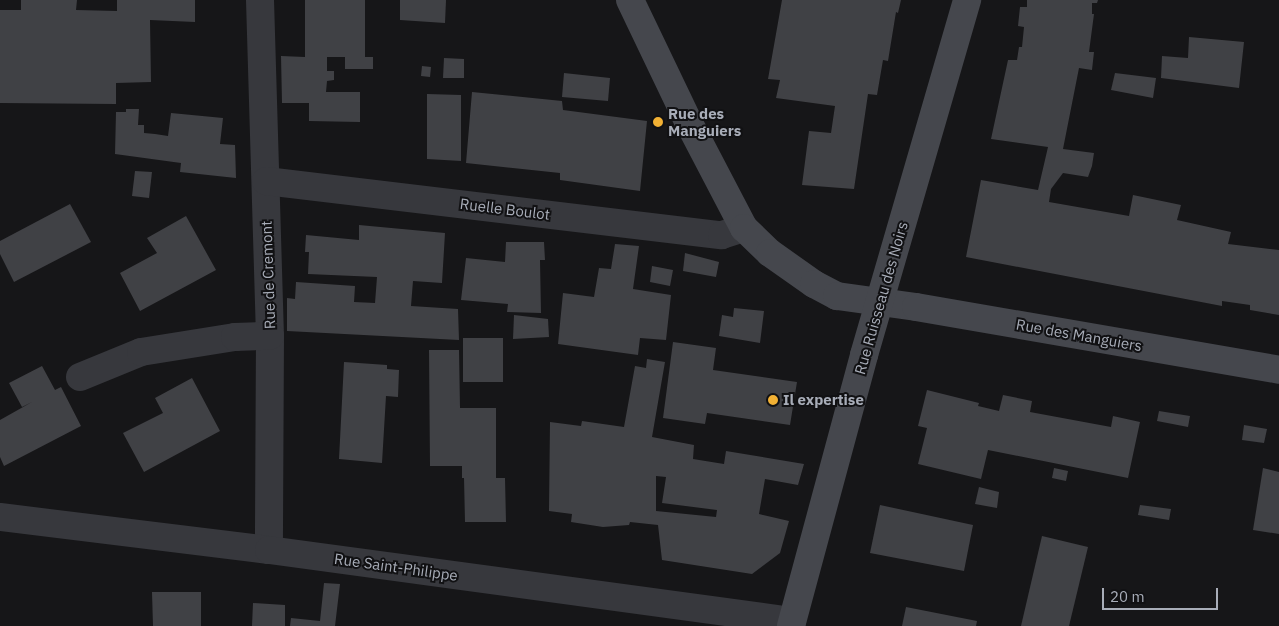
<!DOCTYPE html>
<html>
<head>
<meta charset="utf-8">
<style>
  body { margin:0 }
  #map { position:relative; width:1279px; height:626px; overflow:hidden; background:#161618; font-family:"IBM Plex Sans",sans-serif }
  div>[style] { position:absolute }
  [style*='--x'] { left:calc(var(--x)*1px); top:calc(var(--y)*1px); width:calc(var(--w)*1px); rotate:calc(var(--a)*1deg) }
  .building>* { inset:0; background:#404145 }
  .street>* { height:28px; margin:-14px; padding:0 14px; transform-origin:14px; border-radius:14px; background:#37383d }
  .secondary>* { height:28px; margin:-14px; padding:0 14px; transform-origin:14px; border-radius:14px; background:#45474d }
  .dots>* { width:14px; height:14px; translate:-50% -50%; box-sizing:border-box; border:2px solid #111113; border-radius:50% }
  span { translate:-50% -50%; white-space:nowrap; text-align:center; line-height:1.15; -webkit-text-stroke:4px #111113; paint-order:stroke }
  .poi-label { font-size:15px; color:#a8adb8; font-weight:700 }
  .left { translate:0 -50%; text-align:left }
  .street-label { font-size:15px; color:#a8adb8 }
  .scale { position:absolute; left:1102px; top:588px; width:116px; height:22px; box-sizing:border-box; border:2px solid #a8adb8; border-top:0; padding-left:6px; font-size:15px; line-height:18px; white-space:nowrap; color:#a8adb8; -webkit-text-stroke:4px #111113; paint-order:stroke }
</style>
</head>
<body>
<div id="map">
  <div class="building">
    <div style="clip-path:polygon(21px 0,77px 0,76px 10px,117px 11px,117px 0,195px 0,195px 22px,150px 20px,151px 82px,116px 83px,116px 104px,0 103px,0 10px,21px 10px)"></div>
    <div style="clip-path:polygon(305px 0,365px 0,365px 57px,373px 57px,373px 69px,345px 69px,345px 57px,327px 57px,327px 71px,334px 71px,334px 80px,327px 81px,326px 92px,360px 92px,360px 122px,309px 121px,309px 103px,282px 103px,281px 56px,305px 57px)"></div>
    <div style="clip-path:polygon(400px 0,446px 0,445px 23px,400px 20px)"></div>
    <div style="clip-path:polygon(782px 0,901px 0,898px 13px,896px 12px,888px 61px,883px 60px,877px 95px,868px 94px,854px 189px,802px 185px,809px 131px,831px 133px,835px 106px,776px 98px,780px 80px,768px 79px)"></div>
    <div style="clip-path:polygon(1027px 0,1098px 0,1097px 3px,1092px 3px,1092px 14px,1094px 14px,1089px 52px,1094px 52px,1092px 70px,1079px 68px,1063px 149px,1094px 153px,1092px 166px,1088px 177px,1063px 173px,1051px 189px,1049px 202px,1129px 216px,1133px 195px,1181px 205px,1177px 220px,1231px 232px,1228px 244px,1279px 250px,1279px 315px,1250px 310px,1250px 305px,1222px 301px,1222px 306px,966px 257px,981px 180px,1038px 190px,1048px 147px,991px 139px,1008px 60px,1017px 60px,1019px 47px,1022px 47px,1024px 27px,1018px 26px,1020px 7px,1027px 7px)"></div>
    <div style="clip-path:polygon(1189px 37px,1244px 42px,1239px 88px,1161px 78px,1162px 56px,1188px 58px)"></div>
    <div style="clip-path:polygon(444px 58px,464px 59px,464px 78px,443px 78px)"></div>
    <div style="clip-path:polygon(422px 66px,431px 67px,430px 77px,421px 76px)"></div>
    <div style="clip-path:polygon(564px 73px,610px 78px,608px 101px,562px 97px)"></div>
    <div style="clip-path:polygon(1115px 73px,1156px 78px,1153px 98px,1111px 90px)"></div>
    <div style="clip-path:polygon(472px 92px,562px 101px,563px 110px,647px 121px,640px 191px,560px 180px,560px 173px,466px 163px)"></div>
    <div style="clip-path:polygon(427px 94px,461px 95px,461px 161px,427px 159px)"></div>
    <div style="clip-path:polygon(126px 109px,139px 109px,138px 125px,144px 125px,144px 133px,155px 134px,168px 136px,171px 113px,223px 118px,220px 144px,235px 145px,236px 178px,180px 172px,181px 163px,115px 154px,116px 112px,126px 112px)"></div>
    <div style="clip-path:polygon(135px 171px,152px 172px,149px 198px,132px 196px)"></div>
    <div style="clip-path:polygon(70px 204px,91px 242px,14px 282px,0 254px,0 241px)"></div>
    <div style="clip-path:polygon(186px 216px,216px 270px,140px 311px,120px 273px,157px 253px,147px 238px)"></div>
    <div style="clip-path:polygon(359px 225px,445px 233px,442px 283px,413px 281px,411px 306px,458px 309px,459px 340px,287px 331px,287px 298px,295px 299px,296px 282px,355px 286px,354px 302px,375px 303px,377px 277px,308px 274px,309px 252px,305px 252px,306px 235px,359px 240px)"></div>
    <div style="clip-path:polygon(506px 242px,544px 242px,545px 260px,540px 260px,541px 313px,507px 312px,508px 304px,461px 300px,466px 258px,505px 262px)"></div>
    <div style="clip-path:polygon(615px 244px,639px 246px,633px 289px,671px 295px,666px 340px,640px 338px,638px 355px,558px 344px,563px 293px,594px 297px,599px 268px,611px 269px)"></div>
    <div style="clip-path:polygon(685px 253px,719px 262px,716px 277px,683px 271px)"></div>
    <div style="clip-path:polygon(652px 266px,673px 270px,670px 286px,650px 282px)"></div>
    <div style="clip-path:polygon(734px 308px,764px 311px,760px 343px,719px 336px,722px 315px,733px 317px)"></div>
    <div style="clip-path:polygon(514px 315px,548px 319px,549px 337px,513px 339px)"></div>
    <div style="clip-path:polygon(463px 338px,503px 338px,503px 382px,463px 382px)"></div>
    <div style="clip-path:polygon(673px 342px,716px 348px,713px 370px,797px 382px,790px 425px,707px 413px,705px 424px,663px 418px)"></div>
    <div style="clip-path:polygon(429px 350px,459px 350px,460px 408px,496px 408px,496px 478px,505px 478px,506px 522px,465px 522px,464px 478px,462px 478px,462px 466px,430px 466px)"></div>
    <div style="clip-path:polygon(evenodd,647px 359px,665px 362px,652px 437px,694px 445px,693px 459px,724px 464px,726px 451px,804px 464px,798px 485px,765px 479px,759px 514px,789px 521px,780px 553px,752px 574px,662px 560px,658px 525px,630px 522px,629px 525px,603px 527px,571px 522px,572px 514px,549px 511px,550px 422px,581px 426px,582px 421px,624px 427px,635px 366px,646px 368px,647px 359px,656px 476px,666px 477px,662px 503px,717px 510px,716px 517px,656px 511px,656px 476px)"></div>
    <div style="clip-path:polygon(344px 362px,387px 365px,387px 369px,399px 370px,398px 397px,386px 396px,382px 463px,339px 459px)"></div>
    <div style="clip-path:polygon(42px 366px,55px 390px,61px 387px,81px 426px,4px 466px,0 457px,0 420px,32px 402px,22px 407px,9px 383px)"></div>
    <div style="clip-path:polygon(192px 378px,220px 431px,144px 472px,123px 433px,163px 413px,155px 398px)"></div>
    <div style="clip-path:polygon(927px 390px,979px 403px,978px 406px,999px 411px,1003px 395px,1032px 401px,1030px 412px,1111px 427px,1113px 416px,1140px 422px,1128px 478px,988px 450px,981px 479px,918px 464px,927px 428px,918px 426px)"></div>
    <div style="clip-path:polygon(1159px 411px,1190px 416px,1188px 427px,1157px 421px)"></div>
    <div style="clip-path:polygon(1244px 425px,1267px 429px,1264px 443px,1242px 440px)"></div>
    <div style="clip-path:polygon(1054px 468px,1068px 471px,1066px 481px,1052px 478px)"></div>
    <div style="clip-path:polygon(1263px 468px,1279px 472px,1279px 534px,1253px 530px)"></div>
    <div style="clip-path:polygon(979px 487px,999px 492px,997px 508px,975px 504px)"></div>
    <div style="clip-path:polygon(880px 505px,973px 525px,964px 571px,870px 553px)"></div>
    <div style="clip-path:polygon(1140px 505px,1171px 509px,1169px 520px,1138px 515px)"></div>
    <div style="clip-path:polygon(1042px 536px,1088px 547px,1069px 626px,1021px 626px)"></div>
    <div style="clip-path:polygon(324px 583px,340px 584px,335px 626px,290px 626px,291px 618px,320px 621px)"></div>
    <div style="clip-path:polygon(152px 592px,201px 592px,201px 626px,153px 626px)"></div>
    <div style="clip-path:polygon(253px 603px,285px 605px,285px 626px,252px 626px)"></div>
    <div style="clip-path:polygon(906px 607px,977px 621px,976px 626px,902px 626px)"></div>
  </div>
  <div class="street">
    <div style="--x:260;--y:0;--w:336;--a:88.3"></div>
    <div style="--x:270;--y:336;--w:214;--a:90.3"></div>
    <div style="--x:266;--y:181;--w:459;--a:6.8"></div>
    <div style="--x:722;--y:235;--w:23;--a:-18"></div>
    <div style="--x:80;--y:377;--w:66;--a:-22.3"></div>
    <div style="--x:141;--y:352;--w:95;--a:-9.1"></div>
    <div style="--x:235;--y:337;--w:35;--a:-2"></div>
    <div style="--x:0;--y:517;--w:271;--a:7"></div>
    <div style="--x:269;--y:550;--w:528;--a:7.73"></div>
  </div>
  <div class="secondary">
    <div style="--x:630;--y:0;--w:136;--a:64.4"></div>
    <div style="--x:689;--y:123;--w:119;--a:62.4"></div>
    <div style="--x:744;--y:228;--w:36;--a:44"></div>
    <div style="--x:770;--y:253;--w:54;--a:35.2"></div>
    <div style="--x:814;--y:284;--w:26;--a:28"></div>
    <div style="--x:837;--y:296;--w:80;--a:7.9"></div>
    <div style="--x:916;--y:307;--w:368;--a:9.8"></div>
    <div style="--x:791;--y:626;--w:281;--a:-74.9"></div>
    <div style="--x:864;--y:355;--w:370;--a:-73.8"></div>
  </div>
  <div class="dots">
    <div style="left:658px;top:122px;background:#f2b134"></div>
    <div style="left:773px;top:400px;background:#f2b134"></div>
  </div>
  <div class="poi-label">
    <span class="left" style="left:668px;top:122px">Rue des<br>Manguiers</span>
    <span class="left" style="left:783px;top:400px">Il expertise</span>
  </div>
  <div class="street-label">
    <span style="left:505px;top:209px;rotate:7deg">Ruelle Boulot</span>
    <span style="left:268px;top:275px;rotate:-92deg">Rue de Cremont</span>
    <span style="left:881px;top:298px;rotate:-74deg">Rue Ruisseau des Noirs</span>
    <span style="left:1079px;top:335px;rotate:10deg">Rue des Manguiers</span>
    <span style="left:396px;top:567px;rotate:8deg">Rue Saint-Philippe</span>
  </div>
  <div class="scale">20 m</div>
</div>
</body>
</html>
